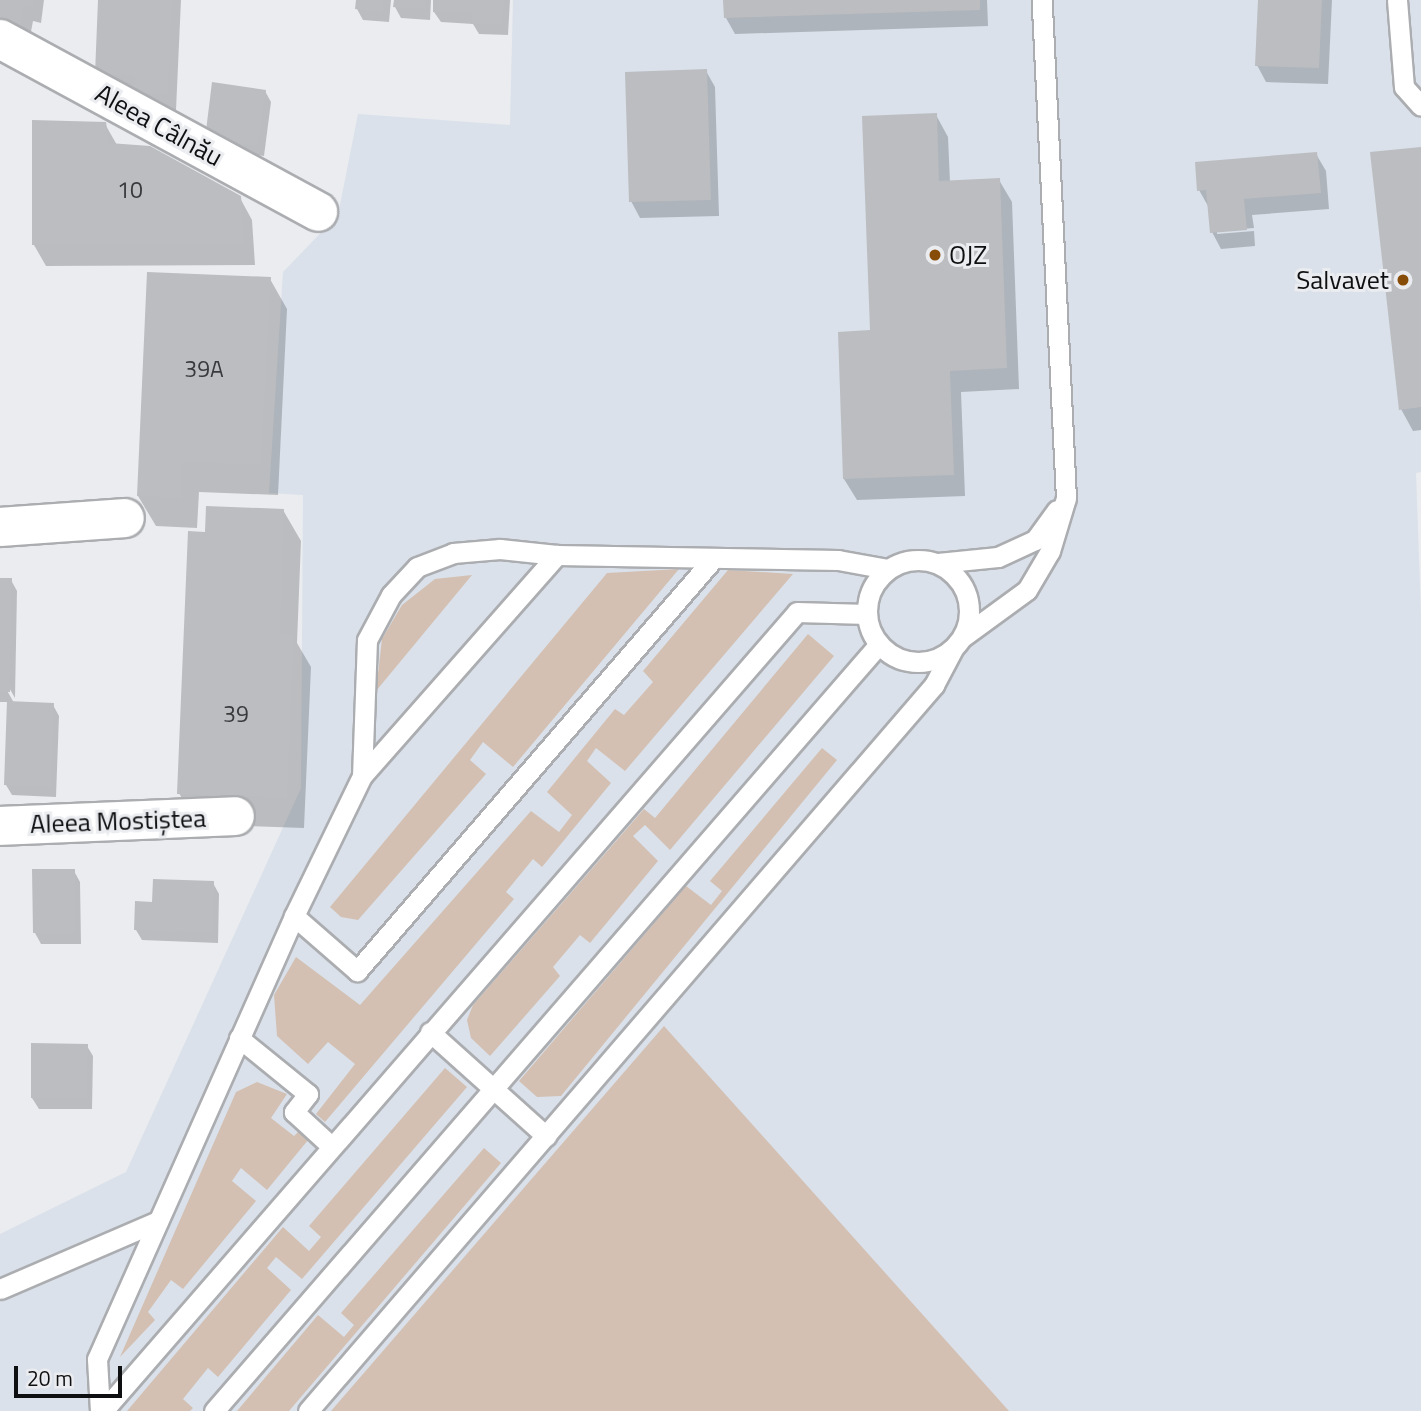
<!DOCTYPE html>
<html>
<head>
<meta charset="utf-8">
<style>
  body { margin:0 }
  #map { position:relative; width:1421px; height:1411px; overflow:hidden; background:#eaecef; font-family:"Titillium Web",sans-serif }
  div>[style] { position:absolute }
  [style*='--x'] { left:calc(var(--x)*1px); top:calc(var(--y)*1px); width:calc(var(--w)*1px); rotate:calc(var(--a)*1deg) }
  .built>* { inset:0; background:#dae1ea }
  .green>* { inset:0; background:#d3c0b2 }
  .shadow>* { inset:0; background:#0003 }
  .building>* { inset:0; background:#bbbdc0 }
  .roads { filter:drop-shadow(2px 0 #abadb0) drop-shadow(-2px 0 #abadb0) drop-shadow(0 2px #abadb0) drop-shadow(0 -2px #abadb0) }
  .service>* { height:19px; margin:-9.5px; padding:0 9.5px; transform-origin:9.5px; border-radius:9.5px; background:#fff }
  .service>.ring { margin:-9.5px; padding:0; box-sizing:content-box; background:none; border:19px solid #fff; border-radius:50% }
  .minor>* { height:38px; margin:-19px; padding:0 19px; transform-origin:19px; border-radius:19px; background:#fff }
  .dots>* { width:19px; height:19px; translate:-50% -50%; box-sizing:border-box; border:4px solid #eaecef; border-radius:50% }
  span { translate:-50% -50%; white-space:nowrap; text-align:center; line-height:1.15; -webkit-text-stroke:6px #eaecef; paint-order:stroke }
  .number-label { font-size:23px; color:#393a3c }
  .number-label span { -webkit-text-stroke-width:0 }
  .street-label { font-size:26px; color:#0e0f10 }
  .poi-label { font-size:26px; color:#0e0f10 }
  .left { translate:0 -50%; text-align:left }
  .right { translate:-100% -50%; text-align:right }
  .scale { position:absolute; left:14px; top:1366px; width:108px; height:32px; box-sizing:border-box; border:4px solid #0e0f10; border-top:0; padding-left:9px; font-size:21px; line-height:24px; white-space:nowrap; color:#0e0f10; -webkit-text-stroke:5px #eaecef; paint-order:stroke }
</style>
</head>
<body>
<div id="map">
  <div class="built">
    <div style="clip-path:polygon(513px 0,1421px 0,1421px 472px,1416px 473px,1421px 614px,1421px 1411px,0 1411px,0 1234px,126px 1172px,301px 788px,303px 495px,269px 493px,283px 272px,338px 215px,358px 114px,510px 125px)"></div>
  </div>
  <div class="green">
    <div style="clip-path:polygon(679px 569px,513px 767px,483px 742px,470px 760px,486px 774px,358px 920px,341px 917px,330px 907px,607px 573px)"></div>
    <div style="clip-path:polygon(728px 570px,793px 574px,625px 771px,596px 748px,587px 761px,611px 783px,542px 867px,533px 859px,506px 892px,514px 899px,325px 1122px,316px 1114px,355px 1064px,328px 1042px,308px 1064px,277px 1036px,274px 995px,296px 957px,360px 1005px,531px 811px,559px 832px,572px 815px,547px 792px,615px 709px,624px 715px,653px 682px,643px 671px)"></div>
    <div style="clip-path:polygon(472px 575px,376px 691px,382px 639px,402px 605px,435px 579px)"></div>
    <div style="clip-path:polygon(808px 634px,834px 656px,670px 850px,645px 825px,633px 836px,658px 861px,590px 943px,580px 935px,553px 967px,560px 976px,490px 1056px,471px 1038px,467px 1020px,473px 1005px,644px 809px,655px 818px)"></div>
    <div style="clip-path:polygon(822px 748px,837px 760px,561px 1096px,537px 1097px,519px 1081px,686px 886px,711px 905px,722px 891px,710px 881px)"></div>
    <div style="clip-path:polygon(664px 1026px,1009px 1411px,331px 1411px)"></div>
    <div style="clip-path:polygon(445px 1068px,467px 1087px,302px 1279px,276px 1257px,267px 1268px,291px 1290px,218px 1377px,208px 1368px,183px 1399px,193px 1408px,190px 1411px,127px 1411px,283px 1227px,309px 1251px,321px 1237px,309px 1226px)"></div>
    <div style="clip-path:polygon(257px 1082px,287px 1094px,271px 1118px,294px 1136px,304px 1126px,313px 1134px,267px 1190px,241px 1168px,232px 1181px,256px 1201px,183px 1289px,171px 1280px,148px 1312px,155px 1320px,120px 1357px,236px 1092px)"></div>
    <div style="clip-path:polygon(484px 1148px,501px 1163px,289px 1411px,237px 1411px,318px 1315px,344px 1337px,354px 1325px,341px 1313px)"></div>
  </div>
  <div class="shadow">
    <div style="clip-path:polygon(0 0,44px 0,41px 23px,33px 21px,27px 53px)"></div>
    <div style="clip-path:polygon(100px 0,181px 0,176px 110px,146px 109px,106px 90px)"></div>
    <div style="clip-path:polygon(357px 0,391px 0,389px 22px,363px 20px,357px 9px)"></div>
    <div style="clip-path:polygon(395px 0,431px 0,430px 20px,401px 18px,395px 7px)"></div>
    <div style="clip-path:polygon(435px 0,510px 0,508px 35px,479px 34px,473px 24px,441px 22px,434px 12px)"></div>
    <div style="clip-path:polygon(725px 0,987px 0,988px 26px,735px 34px,726px 18px)"></div>
    <div style="clip-path:polygon(1260px 0,1332px 0,1328px 84px,1266px 82px,1257px 65px)"></div>
    <div style="clip-path:polygon(706px 71px,715px 87px,719px 216px,640px 218px,631px 201px)"></div>
    <div style="clip-path:polygon(265px 91px,271px 102px,264px 156px,213px 150px)"></div>
    <div style="clip-path:polygon(936px 115px,948px 137px,950px 182px,999px 180px,1012px 202px,1019px 389px,961px 392px,965px 496px,857px 500px,844px 479px,872px 332px)"></div>
    <div style="clip-path:polygon(105px 124px,117px 145px,240px 198px,252px 220px,255px 265px,46px 266px,34px 245px)"></div>
    <div style="clip-path:polygon(1421px 148px,1421px 430px,1413px 431px,1401px 409px)"></div>
    <div style="clip-path:polygon(1316px 154px,1326px 171px,1329px 209px,1252px 215px,1254px 228px,1217px 231px,1217px 234px,1254px 231px,1255px 246px,1221px 249px,1212px 232px,1208px 206px,1199px 190px)"></div>
    <div style="clip-path:polygon(270px 279px,287px 309px,278px 495px,199px 492px,197px 528px,156px 526px,138px 496px)"></div>
    <div style="clip-path:polygon(283px 510px,301px 541px,297px 643px,311px 667px,304px 828px,196px 824px,179px 793px,207px 534px)"></div>
    <div style="clip-path:polygon(0 580px,11px 580px,17px 591px,15px 698px,7px 684px,4px 685px,14px 703px,53px 705px,59px 716px,56px 797px,12px 795px,6px 785px,9px 702px,0 702px)"></div>
    <div style="clip-path:polygon(74px 871px,80px 882px,81px 944px,41px 944px,35px 933px)"></div>
    <div style="clip-path:polygon(213px 883px,219px 894px,218px 943px,142px 940px,136px 930px,154px 904px)"></div>
    <div style="clip-path:polygon(87px 1046px,93px 1056px,92px 1109px,39px 1109px,32px 1098px)"></div>
  </div>
  <div class="building">
    <div style="clip-path:polygon(0 0,34px 0,33px 7px,24px 5px,18px 38px,0 29px)"></div>
    <div style="clip-path:polygon(98px 0,172px 0,168px 94px,134px 93px,135px 76px,95px 74px)"></div>
    <div style="clip-path:polygon(356px 0,384px 0,383px 12px,355px 9px)"></div>
    <div style="clip-path:polygon(394px 0,425px 0,425px 9px,393px 7px)"></div>
    <div style="clip-path:polygon(433px 0,504px 0,503px 25px,471px 24px,472px 13px,433px 12px)"></div>
    <div style="clip-path:polygon(723px 0,980px 0,980px 10px,724px 18px)"></div>
    <div style="clip-path:polygon(1258px 0,1322px 0,1319px 68px,1255px 66px)"></div>
    <div style="clip-path:polygon(707px 69px,711px 200px,629px 202px,625px 72px)"></div>
    <div style="clip-path:polygon(212px 82px,266px 90px,258px 146px,205px 139px)"></div>
    <div style="clip-path:polygon(937px 113px,939px 181px,1000px 178px,1007px 368px,950px 371px,954px 475px,843px 479px,838px 332px,870px 330px,862px 116px)"></div>
    <div style="clip-path:polygon(32px 120px,106px 122px,109px 143px,150px 146px,241px 196px,244px 244px,32px 245px)"></div>
    <div style="clip-path:polygon(1421px 147px,1421px 407px,1399px 410px,1370px 152px)"></div>
    <div style="clip-path:polygon(1317px 152px,1321px 193px,1244px 199px,1247px 230px,1210px 233px,1206px 190px,1197px 191px,1195px 162px)"></div>
    <div style="clip-path:polygon(147px 272px,271px 277px,261px 465px,182px 462px,181px 498px,137px 496px)"></div>
    <div style="clip-path:polygon(206px 506px,284px 509px,280px 634px,294px 635px,287px 798px,177px 794px,188px 531px,205px 532px)"></div>
    <div style="clip-path:polygon(0 578px,12px 578px,10px 692px,0 692px)"></div>
    <div style="clip-path:polygon(7px 701px,54px 703px,51px 787px,4px 785px)"></div>
    <div style="clip-path:polygon(32px 869px,75px 869px,75px 933px,33px 933px)"></div>
    <div style="clip-path:polygon(153px 879px,214px 881px,213px 933px,134px 930px,135px 901px,152px 902px)"></div>
    <div style="clip-path:polygon(31px 1043px,88px 1044px,87px 1099px,31px 1098px)"></div>
  </div>
  <div class="roads">
    <div class="service">
      <div style="--x:1397;--y:0;--w:87;--a:85.4"></div>
      <div style="--x:1404;--y:87;--w:25;--a:48"></div>
      <div class="ring" style="left:867px;top:560px;width:83px;height:83px"></div>
      <div style="--x:938;--y:563;--w:60;--a:-5.7"></div>
      <div style="--x:998;--y:557;--w:41;--a:-24.7"></div>
      <div style="--x:1035;--y:540;--w:37;--a:-54"></div>
      <div style="--x:964;--y:636;--w:78;--a:-36.1"></div>
      <div style="--x:1027;--y:590;--w:45;--a:-59.5"></div>
      <div style="--x:1050;--y:551;--w:55;--a:-73.2"></div>
      <div style="--x:1066;--y:498;--w:499;--a:-92.8"></div>
      <div style="--x:362;--y:776;--w:136;--a:-87.9"></div>
      <div style="--x:367;--y:640;--w:51;--a:-61.9"></div>
      <div style="--x:391;--y:595;--w:38;--a:-47"></div>
      <div style="--x:417;--y:567;--w:39;--a:-21"></div>
      <div style="--x:453;--y:553;--w:47;--a:-4.9"></div>
      <div style="--x:500;--y:549;--w:57;--a:6"></div>
      <div style="--x:294;--y:916;--w:84;--a:41.1"></div>
      <div style="--x:357;--y:971;--w:544;--a:-49.17"></div>
      <div style="--x:430;--y:1032;--w:156;--a:41.9"></div>
      <div style="--x:239;--y:1038;--w:89;--a:39.1"></div>
      <div style="--x:308;--y:1094;--w:23;--a:128"></div>
      <div style="--x:294;--y:1112;--w:50;--a:42.6"></div>
      <div style="--x:0;--y:1289;--w:172;--a:-23.3"></div>
      <div style="--x:100;--y:1411;--w:52;--a:-93.3"></div>
      <div style="--x:97;--y:1359;--w:485;--a:-66"></div>
      <div style="--x:294;--y:916;--w:156;--a:-64.1"></div>
      <div style="--x:362;--y:776;--w:295;--a:-48.6"></div>
      <div style="--x:557;--y:555;--w:281;--a:1"></div>
      <div style="--x:838;--y:560;--w:51;--a:10.2"></div>
      <div style="--x:103;--y:1411;--w:1058;--a:-49.02"></div>
      <div style="--x:797;--y:612;--w:70;--a:1.6"></div>
      <div style="--x:214;--y:1411;--w:1015;--a:-49.07"></div>
      <div style="--x:308;--y:1411;--w:959;--a:-49.23"></div>
      <div style="--x:934;--y:685;--w:41;--a:-62.2"></div>
    </div>
    <div class="minor">
      <div style="--x:0;--y:39;--w:362;--a:28.5"></div>
      <div style="--x:0;--y:527;--w:125;--a:-4.1"></div>
      <div style="--x:0;--y:826;--w:235;--a:-2.4"></div>
    </div>
  </div>
  <div class="dots">
    <div style="left:935px;top:255px;background:#874c07"></div>
    <div style="left:1403px;top:280px;background:#874c07"></div>
  </div>
  <div class="number-label">
    <span style="left:130px;top:190px">10</span>
    <span style="left:204px;top:369px">39A</span>
    <span style="left:236px;top:714px">39</span>
  </div>
  <div class="street-label">
    <span style="left:159px;top:125px;rotate:29deg">Aleea Câlnău</span>
    <span style="left:118px;top:821px;rotate:-2deg">Aleea Mostiștea</span>
  </div>
  <div class="poi-label">
    <span class="left" style="left:949px;top:255px">OJZ</span>
    <span class="right" style="left:1389px;top:280px">Salvavet</span>
  </div>
  <div class="scale">20 m</div>
</div>
</body>
</html>
